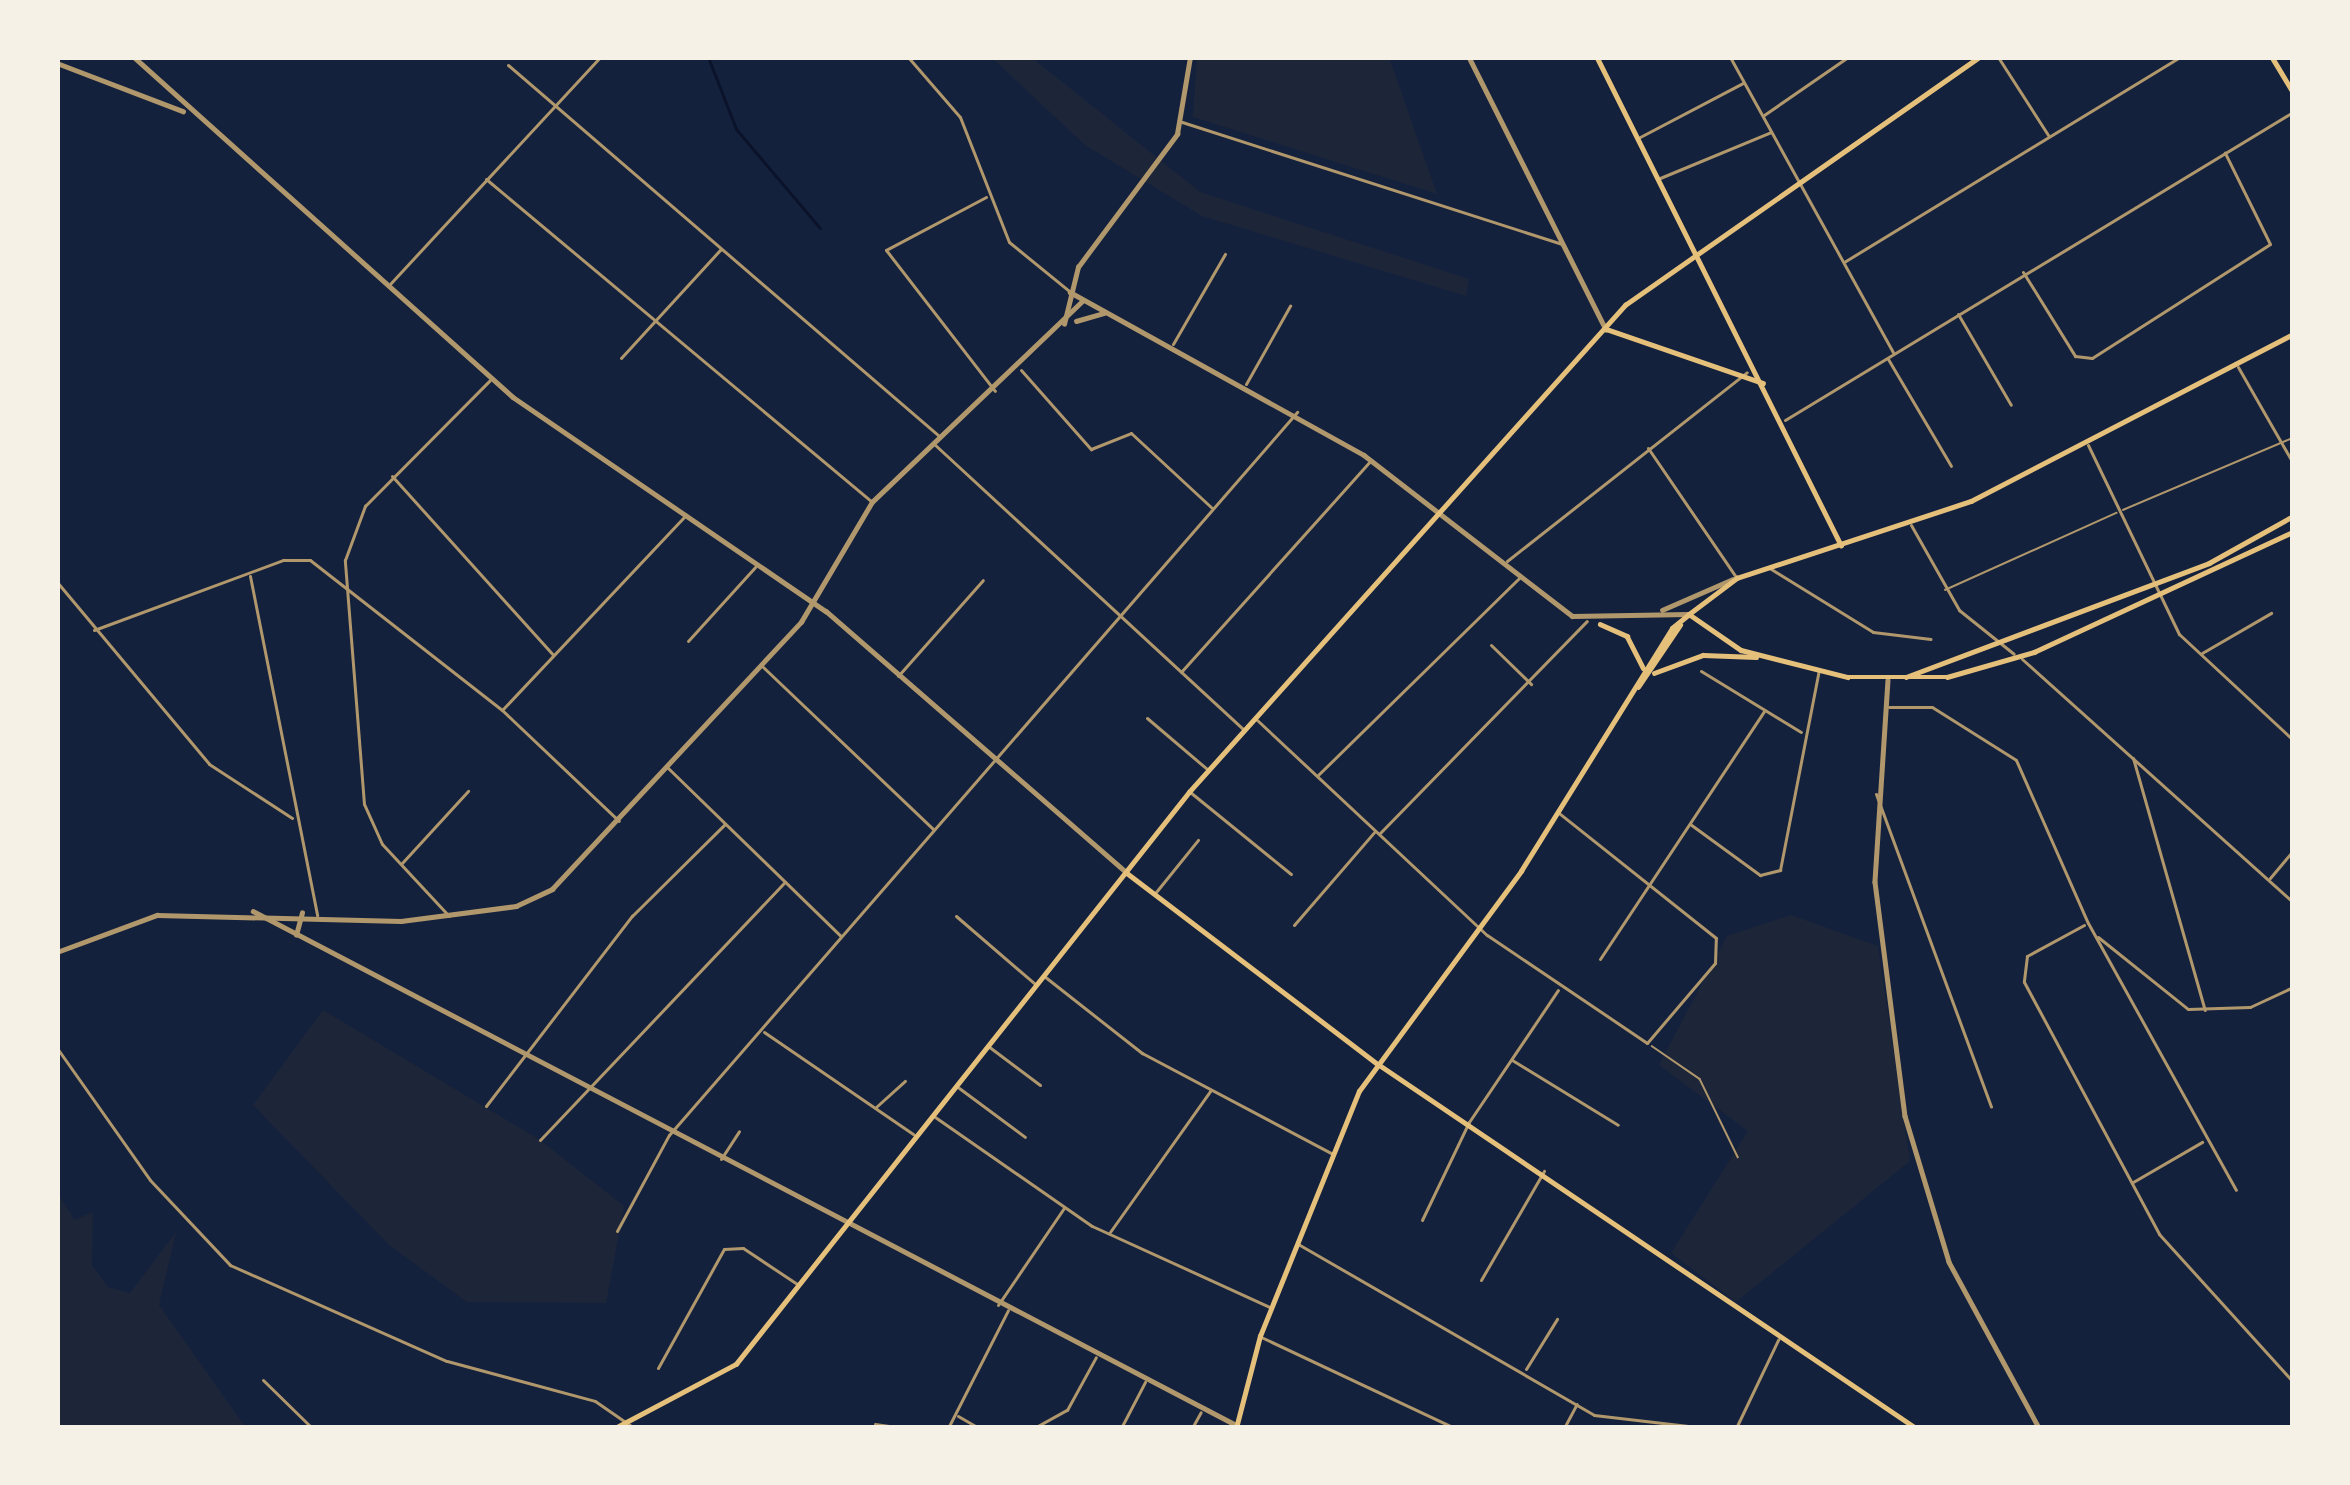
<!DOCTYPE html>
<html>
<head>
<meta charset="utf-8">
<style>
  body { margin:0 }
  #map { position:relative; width:2350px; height:1485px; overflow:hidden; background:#14213d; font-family:Raleway,sans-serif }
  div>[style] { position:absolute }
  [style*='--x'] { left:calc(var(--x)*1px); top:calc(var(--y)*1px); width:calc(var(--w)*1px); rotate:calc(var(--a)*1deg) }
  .green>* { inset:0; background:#1d2539 }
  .stream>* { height:3px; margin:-1.5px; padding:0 1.5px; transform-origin:1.5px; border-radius:1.5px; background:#0b132b }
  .service>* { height:1.5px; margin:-0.75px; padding:0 0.75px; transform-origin:0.75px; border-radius:0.75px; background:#b1986c }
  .minor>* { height:3px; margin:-1.5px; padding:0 1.5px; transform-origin:1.5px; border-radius:1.5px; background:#b1986c }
  .tertiary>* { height:4.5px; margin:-2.25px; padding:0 2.25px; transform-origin:2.25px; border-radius:2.25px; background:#b1986c }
  .secondary>* { height:4.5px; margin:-2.25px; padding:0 2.25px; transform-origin:2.25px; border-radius:2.25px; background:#e5c07b }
  .primary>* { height:4.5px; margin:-2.25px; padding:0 2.25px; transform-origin:2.25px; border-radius:2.25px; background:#e5c07b }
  span { translate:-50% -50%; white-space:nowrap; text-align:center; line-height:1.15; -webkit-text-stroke:12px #f6f1e7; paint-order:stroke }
  .frame { position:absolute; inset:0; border:60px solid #f6f1e7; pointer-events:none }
</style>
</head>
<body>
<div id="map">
  <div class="green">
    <div style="clip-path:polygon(991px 57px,1031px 57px,1200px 192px,1469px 279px,1466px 296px,1202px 216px,1085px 145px)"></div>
    <div style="clip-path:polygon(1197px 57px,1389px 57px,1437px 194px,1193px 117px)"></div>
    <div style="clip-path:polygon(1791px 915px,1878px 946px,1910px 1161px,1736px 1302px,1671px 1253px,1748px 1131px,1659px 1065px,1727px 936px)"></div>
    <div style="clip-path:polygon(323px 1010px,540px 1140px,624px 1206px,606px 1303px,467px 1302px,389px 1245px,253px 1105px)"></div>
    <div style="clip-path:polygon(57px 1191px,74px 1220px,93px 1212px,92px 1265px,108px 1287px,130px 1293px,176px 1232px,159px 1305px,246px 1428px,57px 1428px)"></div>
  </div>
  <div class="stream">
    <div style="--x:708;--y:57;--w:77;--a:68.7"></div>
    <div style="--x:736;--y:129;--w:130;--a:49.7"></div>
  </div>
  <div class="service">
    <div style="--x:2123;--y:510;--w:185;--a:-23"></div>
    <div style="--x:1945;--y:590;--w:188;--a:-24.2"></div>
    <div style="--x:1652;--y:1046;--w:58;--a:34.5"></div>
    <div style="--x:1700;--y:1079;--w:87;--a:64"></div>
  </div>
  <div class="minor">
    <div style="--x:908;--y:57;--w:79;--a:49.1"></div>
    <div style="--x:960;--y:117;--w:134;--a:68.6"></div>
    <div style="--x:1009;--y:242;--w:77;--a:39.2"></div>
    <div style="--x:1730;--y:57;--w:337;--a:61.1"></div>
    <div style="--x:1998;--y:57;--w:93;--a:57.3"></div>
    <div style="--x:508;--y:65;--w:569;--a:40.72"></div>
    <div style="--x:1764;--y:115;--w:102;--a:-34.6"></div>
    <div style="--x:1182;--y:122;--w:400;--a:17.8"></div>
    <div style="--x:1640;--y:137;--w:116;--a:-27.7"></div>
    <div style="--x:1660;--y:178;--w:120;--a:-22.5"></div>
    <div style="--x:486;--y:179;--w:502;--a:39.91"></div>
    <div style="--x:986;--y:197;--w:113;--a:152.1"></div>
    <div style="--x:886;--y:250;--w:178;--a:52.3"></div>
    <div style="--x:1844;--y:262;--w:394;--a:-31.4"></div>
    <div style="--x:2023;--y:272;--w:99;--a:58.2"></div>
    <div style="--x:2075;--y:356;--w:17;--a:7"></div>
    <div style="--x:2092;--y:358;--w:211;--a:-32.6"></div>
    <div style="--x:2270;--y:244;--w:102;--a:-116.3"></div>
    <div style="--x:390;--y:284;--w:309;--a:-47.2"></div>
    <div style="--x:1958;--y:314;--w:105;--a:59.8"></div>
    <div style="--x:1173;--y:344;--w:104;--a:-60"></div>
    <div style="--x:621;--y:358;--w:147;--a:-47.5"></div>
    <div style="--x:1888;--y:359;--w:124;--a:59.5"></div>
    <div style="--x:2238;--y:367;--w:111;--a:60.2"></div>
    <div style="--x:1021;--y:370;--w:106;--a:48.5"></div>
    <div style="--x:1091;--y:449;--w:43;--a:-21.8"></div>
    <div style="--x:1131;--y:433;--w:110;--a:42.8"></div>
    <div style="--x:1246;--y:384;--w:90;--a:-60.6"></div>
    <div style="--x:1785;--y:420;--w:594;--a:-31.23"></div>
    <div style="--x:933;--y:443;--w:422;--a:42.7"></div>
    <div style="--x:2088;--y:445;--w:210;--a:64.3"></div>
    <div style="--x:2179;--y:634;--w:156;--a:42.9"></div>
    <div style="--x:1648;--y:448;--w:156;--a:55.7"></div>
    <div style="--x:392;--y:476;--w:241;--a:48"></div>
    <div style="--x:1911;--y:525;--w:98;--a:60.5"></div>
    <div style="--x:1959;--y:610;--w:70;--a:38.7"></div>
    <div style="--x:1507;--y:561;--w:305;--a:-38.2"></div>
    <div style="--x:1771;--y:569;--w:120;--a:31.7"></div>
    <div style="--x:1873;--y:632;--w:58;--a:6.9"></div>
    <div style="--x:250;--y:576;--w:346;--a:78.8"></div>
    <div style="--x:57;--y:582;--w:237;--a:50.1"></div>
    <div style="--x:209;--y:764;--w:99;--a:33"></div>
    <div style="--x:94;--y:630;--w:202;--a:-20.3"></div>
    <div style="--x:283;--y:560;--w:27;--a:0"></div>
    <div style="--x:310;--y:560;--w:244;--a:38"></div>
    <div style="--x:502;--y:710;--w:161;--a:43.5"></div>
    <div style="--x:688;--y:641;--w:100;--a:-47.8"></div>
    <div style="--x:1491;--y:645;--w:56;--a:44.3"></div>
    <div style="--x:2202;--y:653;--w:80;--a:-30.1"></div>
    <div style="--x:2022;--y:659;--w:364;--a:41.9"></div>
    <div style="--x:763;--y:667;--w:235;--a:43.6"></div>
    <div style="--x:1701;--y:671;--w:117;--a:31.4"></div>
    <div style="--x:1181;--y:672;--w:285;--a:-48.1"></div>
    <div style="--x:898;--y:676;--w:128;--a:-48.5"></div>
    <div style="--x:1889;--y:707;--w:43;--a:0"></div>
    <div style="--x:1932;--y:707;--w:99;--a:32.2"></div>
    <div style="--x:2016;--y:760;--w:178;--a:66.2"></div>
    <div style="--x:2088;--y:923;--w:305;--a:61"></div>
    <div style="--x:503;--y:709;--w:267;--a:-46.7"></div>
    <div style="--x:1147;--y:718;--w:79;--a:40.4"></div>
    <div style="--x:1257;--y:720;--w:315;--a:43.1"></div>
    <div style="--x:1487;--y:935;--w:193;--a:34"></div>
    <div style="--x:1647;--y:1043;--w:105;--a:-49.6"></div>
    <div style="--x:1715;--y:963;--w:25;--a:-88"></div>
    <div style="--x:1716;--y:938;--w:201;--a:-141.5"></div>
    <div style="--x:2133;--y:758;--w:262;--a:74.1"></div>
    <div style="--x:668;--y:768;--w:240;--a:44.2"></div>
    <div style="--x:1318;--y:775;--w:284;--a:-44.4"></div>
    <div style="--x:1190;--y:792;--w:130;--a:39.1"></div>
    <div style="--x:1876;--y:794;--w:333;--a:69.8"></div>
    <div style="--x:1690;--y:824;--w:87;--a:36.1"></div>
    <div style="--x:1760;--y:875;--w:21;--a:-14"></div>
    <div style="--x:1780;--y:870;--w:204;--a:-79"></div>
    <div style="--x:1380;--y:833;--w:296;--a:-45.7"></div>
    <div style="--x:402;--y:863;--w:98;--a:-47.5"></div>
    <div style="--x:2270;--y:878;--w:35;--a:-50"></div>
    <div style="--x:1156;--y:892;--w:67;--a:-51.1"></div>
    <div style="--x:449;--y:916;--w:98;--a:-132.9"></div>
    <div style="--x:382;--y:844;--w:44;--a:-114.2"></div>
    <div style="--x:364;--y:804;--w:245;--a:-94.5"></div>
    <div style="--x:345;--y:560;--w:58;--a:-69.7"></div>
    <div style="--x:365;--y:506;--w:177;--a:-45.2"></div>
    <div style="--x:956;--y:916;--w:103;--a:40.7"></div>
    <div style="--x:1294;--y:925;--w:124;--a:-49.2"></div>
    <div style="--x:2084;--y:925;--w:65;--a:151.5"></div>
    <div style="--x:2027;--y:956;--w:26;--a:97"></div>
    <div style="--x:2024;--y:982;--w:286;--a:61.8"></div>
    <div style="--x:2159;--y:1234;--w:200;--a:47.8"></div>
    <div style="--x:2098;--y:937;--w:115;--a:38.7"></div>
    <div style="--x:2188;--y:1009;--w:62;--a:-1.8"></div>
    <div style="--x:2250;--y:1007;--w:47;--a:-24.9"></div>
    <div style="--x:1600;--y:959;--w:297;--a:-56.5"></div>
    <div style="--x:1044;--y:976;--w:125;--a:38.2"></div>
    <div style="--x:1142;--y:1053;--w:214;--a:27.9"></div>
    <div style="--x:764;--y:1032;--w:181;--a:34.4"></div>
    <div style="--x:988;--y:1046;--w:65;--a:36.9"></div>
    <div style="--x:57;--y:1048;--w:161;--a:54.8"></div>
    <div style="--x:150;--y:1180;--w:117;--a:46.7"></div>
    <div style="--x:230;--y:1265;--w:237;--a:23.9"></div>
    <div style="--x:447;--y:1361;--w:153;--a:15.1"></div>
    <div style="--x:595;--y:1401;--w:47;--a:34.7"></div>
    <div style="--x:1512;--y:1060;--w:124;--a:31.5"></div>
    <div style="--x:959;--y:1088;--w:82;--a:36.6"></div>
    <div style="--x:486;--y:1106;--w:240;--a:-52.5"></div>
    <div style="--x:632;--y:916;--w:131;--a:-44.7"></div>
    <div style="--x:876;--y:1107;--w:39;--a:-42"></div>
    <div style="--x:935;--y:1117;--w:191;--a:34.8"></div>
    <div style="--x:1092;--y:1226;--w:196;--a:24.5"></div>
    <div style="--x:540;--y:1140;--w:356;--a:-46.5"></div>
    <div style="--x:721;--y:1159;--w:33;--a:-57"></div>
    <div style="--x:2133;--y:1182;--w:80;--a:-30.1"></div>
    <div style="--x:1422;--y:1220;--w:109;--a:-64.4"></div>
    <div style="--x:1469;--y:1122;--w:159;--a:-56"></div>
    <div style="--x:617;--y:1231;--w:109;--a:-61.6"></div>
    <div style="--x:669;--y:1135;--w:958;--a:-49.02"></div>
    <div style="--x:1110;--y:1232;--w:174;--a:-54.6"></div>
    <div style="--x:1298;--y:1244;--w:342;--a:30"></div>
    <div style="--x:1594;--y:1415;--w:112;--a:6.7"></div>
    <div style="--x:1481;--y:1280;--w:126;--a:-60"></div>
    <div style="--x:998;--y:1305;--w:117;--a:-55.8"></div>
    <div style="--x:1261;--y:1337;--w:213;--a:25.2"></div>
    <div style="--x:658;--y:1368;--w:136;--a:-61"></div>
    <div style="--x:724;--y:1249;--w:19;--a:-3"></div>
    <div style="--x:743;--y:1248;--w:65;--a:33.7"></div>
    <div style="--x:1526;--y:1369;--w:59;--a:-58.2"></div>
    <div style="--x:263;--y:1380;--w:69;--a:44.4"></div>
    <div style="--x:958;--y:1416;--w:24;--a:30"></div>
    <div style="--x:875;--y:1424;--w:28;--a:8"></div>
    <div style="--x:948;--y:1428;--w:132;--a:-63"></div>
    <div style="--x:1034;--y:1428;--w:38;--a:-29"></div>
    <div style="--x:1067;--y:1410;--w:60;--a:-61.3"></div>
    <div style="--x:1121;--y:1428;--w:52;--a:-62.4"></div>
    <div style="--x:1192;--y:1428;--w:18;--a:-61"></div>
    <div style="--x:1564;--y:1428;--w:27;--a:-62"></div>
    <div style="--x:1736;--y:1428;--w:98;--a:-64.5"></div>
  </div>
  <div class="tertiary">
    <div style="--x:134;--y:57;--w:509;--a:41.9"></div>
    <div style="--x:513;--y:397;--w:379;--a:34.4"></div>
    <div style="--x:826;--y:611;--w:399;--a:41"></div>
    <div style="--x:1469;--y:57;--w:305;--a:63.3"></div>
    <div style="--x:57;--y:63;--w:135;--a:20.9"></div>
    <div style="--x:1070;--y:292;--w:336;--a:29"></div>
    <div style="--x:1364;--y:455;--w:263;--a:37.7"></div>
    <div style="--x:1572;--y:616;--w:116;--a:-1"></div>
    <div style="--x:1076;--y:321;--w:29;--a:-16"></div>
    <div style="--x:1064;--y:324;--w:59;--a:-76.2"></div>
    <div style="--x:1078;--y:267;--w:166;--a:-53.3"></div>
    <div style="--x:1177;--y:134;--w:78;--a:-80.4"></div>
    <div style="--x:1662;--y:610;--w:77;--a:-23.6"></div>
    <div style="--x:1888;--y:680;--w:202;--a:93.7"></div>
    <div style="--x:1875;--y:882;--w:236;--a:82.7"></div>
    <div style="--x:1905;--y:1116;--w:152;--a:73.2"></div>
    <div style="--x:1949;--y:1262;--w:189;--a:61.5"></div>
    <div style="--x:253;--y:911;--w:1109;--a:27.6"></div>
    <div style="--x:296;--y:935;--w:23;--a:-75"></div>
    <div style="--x:57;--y:952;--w:107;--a:-20.3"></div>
    <div style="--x:157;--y:915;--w:244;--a:1.4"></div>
    <div style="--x:401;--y:921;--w:116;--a:-7.4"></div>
    <div style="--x:516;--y:906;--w:40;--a:-25"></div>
    <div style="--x:552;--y:889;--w:365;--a:-47"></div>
    <div style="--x:801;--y:622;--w:139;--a:-59.4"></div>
    <div style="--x:872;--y:502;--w:291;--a:-43.7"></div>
  </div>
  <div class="secondary">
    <div style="--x:1597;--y:57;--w:546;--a:63.43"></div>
    <div style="--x:2272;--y:57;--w:41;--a:59"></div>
    <div style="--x:1606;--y:329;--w:166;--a:19"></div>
    <div style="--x:1689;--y:614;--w:60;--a:-36.9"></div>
    <div style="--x:1737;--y:578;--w:246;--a:-18.2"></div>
    <div style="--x:1971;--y:501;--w:363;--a:-27.4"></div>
    <div style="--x:1127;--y:873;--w:315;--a:37.3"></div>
    <div style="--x:1378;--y:1064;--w:650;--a:34.08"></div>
  </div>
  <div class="primary">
    <div style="--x:1600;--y:624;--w:30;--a:24"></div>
    <div style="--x:1627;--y:636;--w:36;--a:63"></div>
    <div style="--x:1654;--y:673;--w:52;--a:-20.2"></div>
    <div style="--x:1703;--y:655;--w:53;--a:2.2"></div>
    <div style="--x:1906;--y:677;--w:324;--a:-20.6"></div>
    <div style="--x:2209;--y:563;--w:96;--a:-29.2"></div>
    <div style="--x:1638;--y:687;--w:75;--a:-55.9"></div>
    <div style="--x:615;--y:1428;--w:137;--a:-27.9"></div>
    <div style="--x:736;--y:1364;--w:730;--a:-51.62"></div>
    <div style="--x:1189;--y:792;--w:654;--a:-48.16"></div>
    <div style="--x:1625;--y:305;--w:432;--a:-35"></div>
    <div style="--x:1236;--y:1428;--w:95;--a:-75.4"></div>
    <div style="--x:1260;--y:1336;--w:264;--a:-68"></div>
    <div style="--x:1359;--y:1091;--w:273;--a:-53.6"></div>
    <div style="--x:1521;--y:871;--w:286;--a:-58.1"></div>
    <div style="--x:1672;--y:628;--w:22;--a:-39"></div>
    <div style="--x:1689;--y:614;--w:63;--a:34.7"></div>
    <div style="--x:1741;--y:650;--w:110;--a:14.2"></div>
    <div style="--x:1848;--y:677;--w:99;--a:0"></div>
    <div style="--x:1947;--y:677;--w:91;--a:-16"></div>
    <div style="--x:2034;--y:652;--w:285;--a:-24.9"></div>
  </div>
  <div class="frame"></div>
</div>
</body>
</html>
